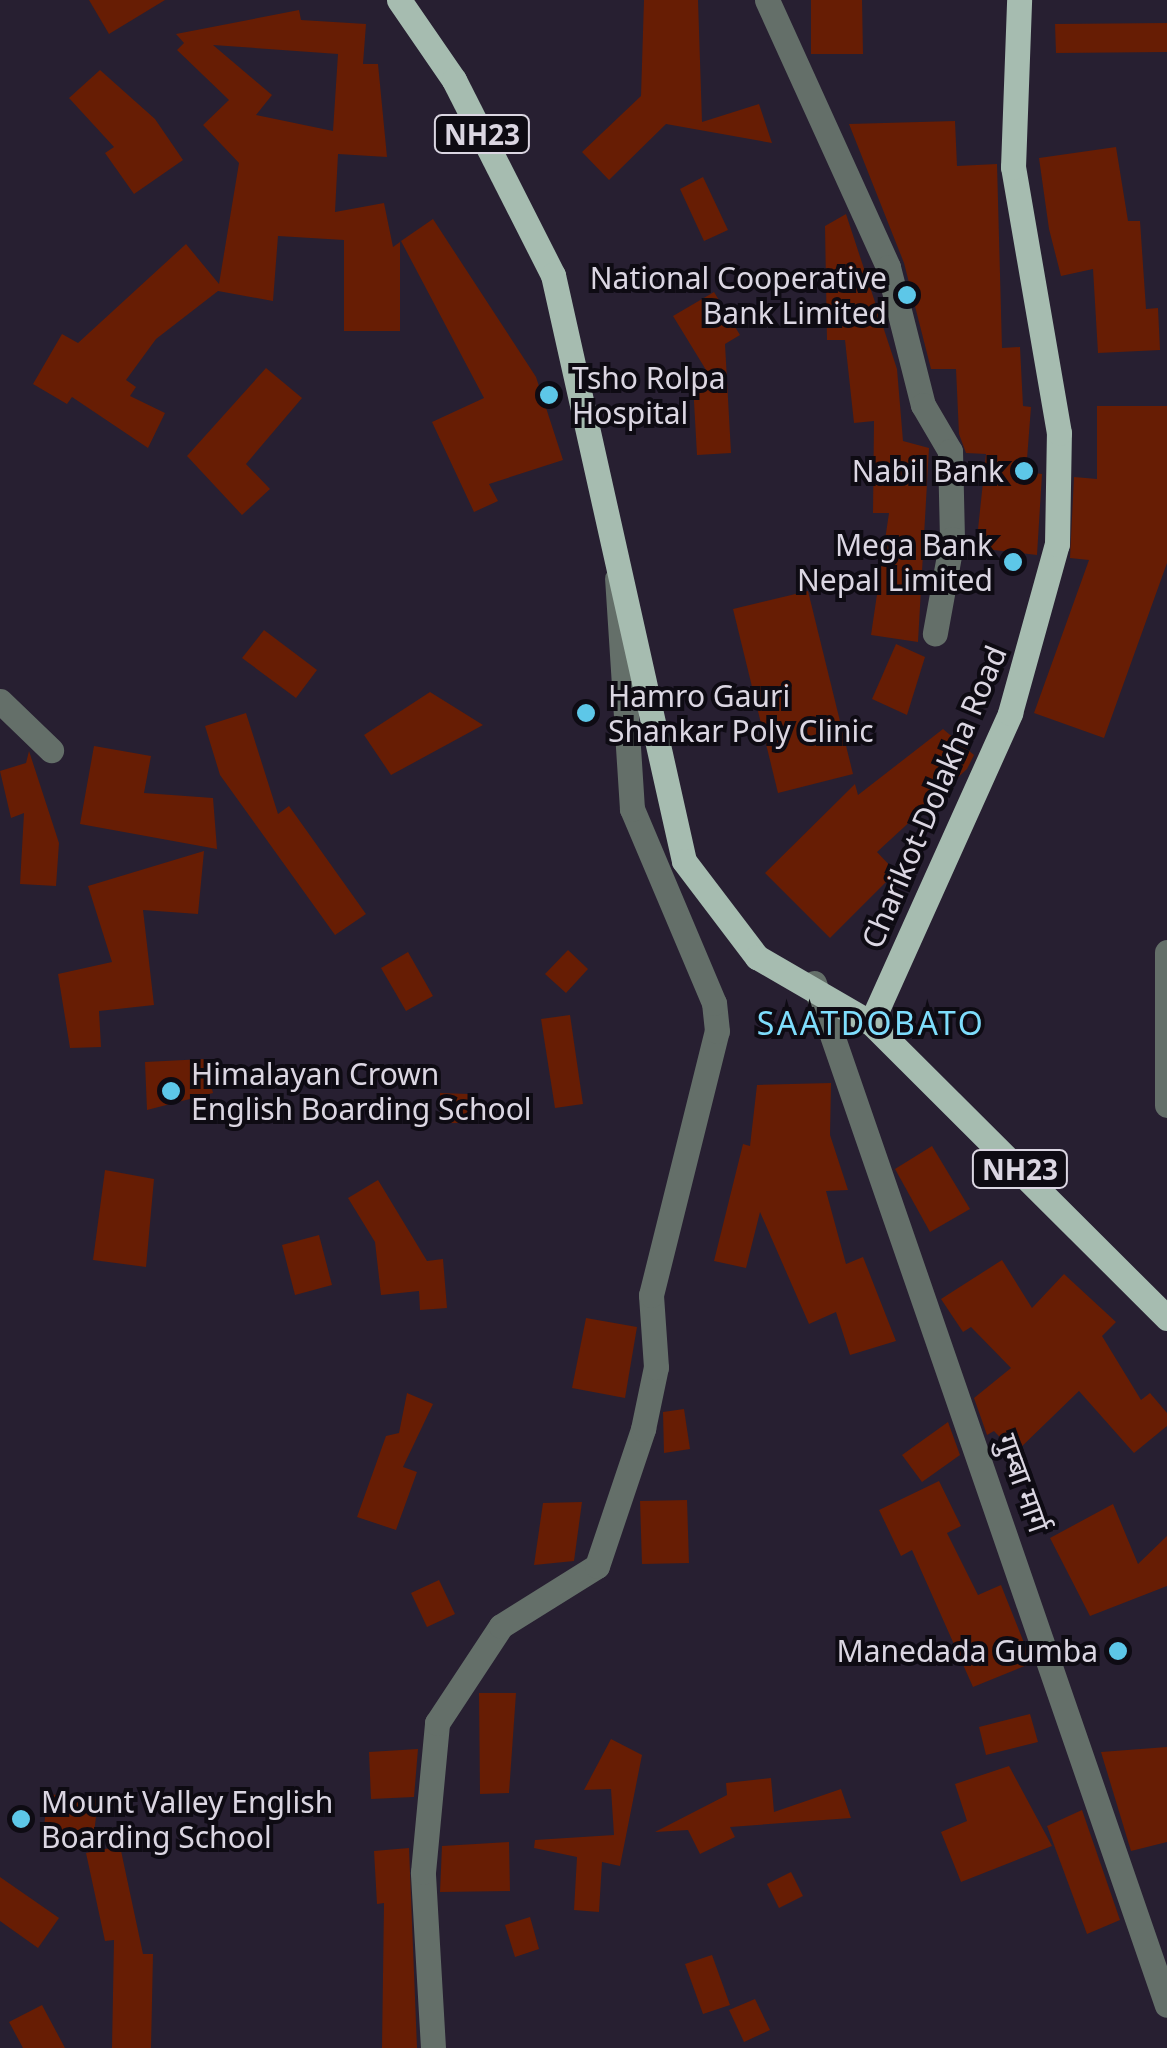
<!DOCTYPE html>
<html>
<head>
<meta charset="utf-8">
<style>
  body { margin:0 }
  #map { position:relative; width:1167px; height:2048px; overflow:hidden; background:#271f31; font-family:"Noto Sans","Noto Sans Devanagari",sans-serif }
  div>[style] { position:absolute }
  [style*='--x'] { left:calc(var(--x)*1px); top:calc(var(--y)*1px); width:calc(var(--w)*1px); rotate:calc(var(--a)*1deg) }
  .building>* { inset:0; background:#671d04 }
  .minor>* { height:25px; margin:-12.5px; padding:0 12.5px; transform-origin:12.5px; border-radius:12.5px; background:#646f69 }
  .major>* { height:25px; margin:-12.5px; padding:0 12.5px; transform-origin:12.5px; border-radius:12.5px; background:#a6bcb0 }
  .dots>* { width:28px; height:28px; translate:-50% -50%; box-sizing:border-box; border:5px solid #0e0b13; border-radius:50% }
  span { translate:-50% -50%; white-space:nowrap; text-align:center; line-height:1.15; -webkit-text-stroke:8px #0e0b13; paint-order:stroke }
  .shield-label span { padding:2px 8px; background:#0e0b13; border:2px solid; border-radius:8px; -webkit-text-stroke-width:0 }
  .shield-label { font-size:28px; color:#dbd6e2; font-weight:700 }
  .poi-label { font-size:30px; color:#dbd6e2 }
  .right { translate:-100% -50%; text-align:right }
  .left { translate:0 -50%; text-align:left }
  .street-label { font-size:30px; color:#dbd6e2 }
  .neighbourhood-label { font-size:32px; color:#7eddfc; letter-spacing:2.5px }
</style>
</head>
<body>
<div id="map">
  <div class="building">
    <div style="clip-path:polygon(89px 0,165px 0,109px 34px)"></div>
    <div style="clip-path:polygon(644px 0,698px 0,702px 122px,759px 104px,772px 143px,666px 124px,609px 180px,582px 152px,641px 96px)"></div>
    <div style="clip-path:polygon(811px 0,862px 0,863px 54px,811px 54px)"></div>
    <div style="clip-path:polygon(evenodd,299px 10px,301px 20px,366px 24px,363px 64px,378px 64px,387px 157px,338px 154px,335px 212px,384px 203px,393px 247px,400px 242px,400px 331px,344px 331px,344px 240px,278px 236px,273px 301px,218px 291px,156px 339px,126px 380px,136px 387px,130px 396px,165px 413px,148px 448px,72px 397px,67px 404px,33px 384px,62px 334px,78px 343px,186px 244px,219px 284px,239px 163px,203px 125px,229px 100px,177px 50px,184px 43px,176px 34px,299px 10px,213px 45px,338px 54px,333px 131px,256px 115px,272px 95px,213px 45px)"></div>
    <div style="clip-path:polygon(1167px 23px,1167px 52px,1056px 53px,1055px 24px)"></div>
    <div style="clip-path:polygon(100px 70px,155px 119px,183px 160px,134px 194px,105px 153px,114px 147px,69px 98px)"></div>
    <div style="clip-path:polygon(955px 121px,957px 166px,997px 164px,1002px 348px,1020px 347px,1023px 406px,1031px 407px,1026px 472px,1042px 474px,1037px 555px,976px 548px,986px 454px,966px 453px,959px 434px,956px 369px,931px 369px,904px 263px,849px 124px)"></div>
    <div style="clip-path:polygon(1116px 147px,1128px 221px,1140px 221px,1146px 309px,1158px 308px,1160px 350px,1098px 353px,1093px 269px,1061px 276px,1049px 229px,1039px 158px)"></div>
    <div style="clip-path:polygon(703px 177px,728px 230px,704px 241px,680px 189px)"></div>
    <div style="clip-path:polygon(846px 214px,897px 369px,903px 441px,929px 448px,918px 642px,871px 635px,889px 513px,873px 513px,874px 421px,854px 423px,845px 340px,827px 340px,825px 226px)"></div>
    <div style="clip-path:polygon(433px 219px,536px 377px,563px 460px,489px 484px,498px 501px,474px 512px,432px 422px,484px 398px,401px 241px)"></div>
    <div style="clip-path:polygon(714px 292px,740px 335px,725px 344px,731px 453px,697px 455px,693px 384px,714px 383px,673px 316px)"></div>
    <div style="clip-path:polygon(266px 368px,302px 398px,246px 464px,270px 489px,242px 515px,187px 456px)"></div>
    <div style="clip-path:polygon(1097px 406px,1167px 406px,1167px 563px,1104px 738px,1034px 713px,1089px 560px,1070px 558px,1074px 477px,1097px 479px)"></div>
    <div style="clip-path:polygon(808px 591px,853px 774px,778px 793px,733px 609px)"></div>
    <div style="clip-path:polygon(264px 630px,317px 670px,296px 698px,242px 658px)"></div>
    <div style="clip-path:polygon(896px 644px,925px 657px,907px 715px,872px 699px)"></div>
    <div style="clip-path:polygon(430px 692px,483px 725px,391px 775px,364px 735px)"></div>
    <div style="clip-path:polygon(246px 713px,278px 814px,289px 806px,366px 914px,335px 935px,220px 775px,205px 726px)"></div>
    <div style="clip-path:polygon(943px 729px,974px 755px,967px 769px,877px 852px,896px 872px,830px 938px,765px 873px,855px 784px,858px 795px)"></div>
    <div style="clip-path:polygon(94px 746px,151px 756px,144px 793px,213px 798px,217px 849px,80px 824px)"></div>
    <div style="clip-path:polygon(29px 751px,59px 843px,56px 886px,20px 884px,24px 813px,11px 818px,0 771px,26px 763px)"></div>
    <div style="clip-path:polygon(204px 851px,198px 914px,143px 910px,154px 1005px,99px 1011px,101px 1047px,70px 1048px,58px 974px,112px 962px,88px 886px)"></div>
    <div style="clip-path:polygon(568px 950px,588px 969px,566px 993px,545px 974px)"></div>
    <div style="clip-path:polygon(408px 952px,433px 996px,406px 1011px,381px 968px)"></div>
    <div style="clip-path:polygon(570px 1015px,583px 1104px,555px 1108px,541px 1019px)"></div>
    <div style="clip-path:polygon(204px 1059px,213px 1093px,147px 1110px,145px 1062px)"></div>
    <div style="clip-path:polygon(831px 1083px,830px 1135px,848px 1190px,826px 1191px,846px 1264px,863px 1257px,896px 1341px,850px 1355px,836px 1312px,809px 1324px,760px 1212px,746px 1268px,714px 1261px,743px 1144px,750px 1146px,757px 1085px)"></div>
    <div style="clip-path:polygon(440px 1093px,468px 1094px,467px 1123px,441px 1123px)"></div>
    <div style="clip-path:polygon(932px 1146px,970px 1209px,930px 1232px,895px 1169px)"></div>
    <div style="clip-path:polygon(105px 1170px,154px 1179px,146px 1267px,93px 1260px)"></div>
    <div style="clip-path:polygon(378px 1180px,427px 1261px,443px 1259px,447px 1308px,420px 1310px,419px 1291px,381px 1295px,375px 1242px,348px 1198px)"></div>
    <div style="clip-path:polygon(319px 1235px,332px 1285px,295px 1295px,282px 1245px)"></div>
    <div style="clip-path:polygon(1002px 1260px,1032px 1308px,1064px 1274px,1116px 1322px,1102px 1336px,1141px 1400px,1150px 1393px,1167px 1413px,1167px 1426px,1134px 1453px,1079px 1391px,1015px 1453px,994px 1431px,987px 1435px,974px 1398px,1011px 1368px,971px 1327px,963px 1332px,941px 1299px)"></div>
    <div style="clip-path:polygon(586px 1318px,637px 1327px,625px 1398px,572px 1388px)"></div>
    <div style="clip-path:polygon(407px 1393px,433px 1404px,403px 1467px,417px 1472px,396px 1530px,357px 1517px,386px 1436px,399px 1433px)"></div>
    <div style="clip-path:polygon(684px 1409px,690px 1449px,664px 1453px,663px 1412px)"></div>
    <div style="clip-path:polygon(948px 1422px,960px 1455px,922px 1482px,902px 1455px)"></div>
    <div style="clip-path:polygon(939px 1481px,961px 1526px,947px 1533px,978px 1595px,1001px 1585px,1032px 1663px,973px 1687px,912px 1550px,901px 1556px,879px 1510px)"></div>
    <div style="clip-path:polygon(687px 1500px,689px 1563px,642px 1564px,640px 1501px)"></div>
    <div style="clip-path:polygon(582px 1502px,574px 1561px,534px 1565px,543px 1503px)"></div>
    <div style="clip-path:polygon(1113px 1504px,1138px 1564px,1167px 1536px,1167px 1586px,1090px 1616px,1050px 1538px)"></div>
    <div style="clip-path:polygon(439px 1580px,455px 1614px,427px 1627px,411px 1593px)"></div>
    <div style="clip-path:polygon(479px 1693px,516px 1693px,509px 1793px,480px 1794px)"></div>
    <div style="clip-path:polygon(1030px 1714px,1038px 1742px,986px 1755px,979px 1727px)"></div>
    <div style="clip-path:polygon(611px 1739px,642px 1755px,620px 1866px,602px 1862px,599px 1912px,574px 1910px,577px 1857px,534px 1848px,535px 1840px,614px 1835px,611px 1789px,584px 1790px)"></div>
    <div style="clip-path:polygon(1167px 1747px,1167px 1842px,1131px 1851px,1101px 1752px)"></div>
    <div style="clip-path:polygon(418px 1749px,414px 1797px,371px 1799px,369px 1752px)"></div>
    <div style="clip-path:polygon(1009px 1766px,1052px 1846px,961px 1882px,941px 1832px,967px 1821px,955px 1784px)"></div>
    <div style="clip-path:polygon(771px 1778px,774px 1812px,841px 1789px,851px 1818px,730px 1827px,735px 1837px,700px 1854px,688px 1830px,655px 1832px,727px 1795px,726px 1783px)"></div>
    <div style="clip-path:polygon(47px 1794px,98px 1799px,94px 1834px,44px 1829px)"></div>
    <div style="clip-path:polygon(1082px 1810px,1120px 1920px,1087px 1934px,1047px 1826px)"></div>
    <div style="clip-path:polygon(509px 1842px,510px 1891px,440px 1892px,442px 1846px)"></div>
    <div style="clip-path:polygon(120px 1846px,143px 1954px,153px 1954px,151px 2048px,112px 2048px,114px 1940px,105px 1941px,86px 1853px)"></div>
    <div style="clip-path:polygon(409px 1848px,417px 2048px,382px 2048px,384px 1903px,377px 1904px,374px 1851px)"></div>
    <div style="clip-path:polygon(791px 1872px,803px 1896px,779px 1908px,767px 1884px)"></div>
    <div style="clip-path:polygon(0 1877px,59px 1918px,38px 1948px,0 1921px)"></div>
    <div style="clip-path:polygon(530px 1917px,539px 1949px,515px 1957px,505px 1925px)"></div>
    <div style="clip-path:polygon(712px 1955px,730px 2005px,703px 2014px,685px 1964px)"></div>
    <div style="clip-path:polygon(755px 1999px,770px 2030px,744px 2042px,729px 2010px)"></div>
    <div style="clip-path:polygon(42px 2005px,65px 2048px,23px 2048px,9px 2022px)"></div>
  </div>
  <div class="minor">
    <div style="--x:767;--y:0;--w:293;--a:65.6"></div>
    <div style="--x:888;--y:267;--w:142;--a:75.8"></div>
    <div style="--x:923;--y:405;--w:53;--a:59.6"></div>
    <div style="--x:950;--y:451;--w:88;--a:88.7"></div>
    <div style="--x:952;--y:539;--w:96;--a:100.3"></div>
    <div style="--x:0;--y:701;--w:71;--a:43.9"></div>
    <div style="--x:1167;--y:952;--w:153;--a:90"></div>
    <div style="--x:814;--y:983;--w:1081;--a:70.95"></div>
    <div style="--x:433;--y:2048;--w:176;--a:-93.3"></div>
    <div style="--x:423;--y:1872;--w:150;--a:-84.6"></div>
    <div style="--x:437;--y:1723;--w:116;--a:-56.6"></div>
    <div style="--x:501;--y:1626;--w:113;--a:-32"></div>
    <div style="--x:597;--y:1566;--w:145;--a:-71.4"></div>
    <div style="--x:643;--y:1429;--w:63;--a:-78.2"></div>
    <div style="--x:656;--y:1367;--w:72;--a:-94"></div>
    <div style="--x:651;--y:1295;--w:272;--a:-76"></div>
    <div style="--x:717;--y:1031;--w:28;--a:-96"></div>
    <div style="--x:714;--y:1003;--w:211;--a:-112.9"></div>
    <div style="--x:632;--y:809;--w:231;--a:-93.7"></div>
  </div>
  <div class="major">
    <div style="--x:399;--y:0;--w:97;--a:55.5"></div>
    <div style="--x:454;--y:80;--w:219;--a:63.1"></div>
    <div style="--x:553;--y:275;--w:600;--a:77.4"></div>
    <div style="--x:684;--y:861;--w:121;--a:52.8"></div>
    <div style="--x:757;--y:957;--w:132;--a:30.1"></div>
    <div style="--x:871;--y:1023;--w:418;--a:44.9"></div>
    <div style="--x:871;--y:1023;--w:340;--a:-65.8"></div>
    <div style="--x:1010;--y:713;--w:175;--a:-74.5"></div>
    <div style="--x:1057;--y:544;--w:111;--a:-89"></div>
    <div style="--x:1059;--y:433;--w:270;--a:-99.8"></div>
    <div style="--x:1013;--y:167;--w:167;--a:-87.9"></div>
  </div>
  <div class="dots">
    <div style="left:907px;top:295px;background:#5dc7e8"></div>
    <div style="left:549px;top:395px;background:#5dc7e8"></div>
    <div style="left:1024px;top:471px;background:#5dc7e8"></div>
    <div style="left:1013px;top:562px;background:#5dc7e8"></div>
    <div style="left:586px;top:713px;background:#5dc7e8"></div>
    <div style="left:171px;top:1091px;background:#5dc7e8"></div>
    <div style="left:1118px;top:1651px;background:#5dc7e8"></div>
    <div style="left:21px;top:1819px;background:#5dc7e8"></div>
  </div>
  <div class="shield-label">
    <span style="left:482px;top:134px">NH23</span>
    <span style="left:1020px;top:1169px">NH23</span>
  </div>
  <div class="poi-label">
    <span class="right" style="left:887px;top:295px">National Cooperative<br>Bank Limited</span>
    <span class="left" style="left:572px;top:395px">Tsho Rolpa<br>Hospital</span>
    <span class="right" style="left:1004px;top:471px">Nabil Bank</span>
    <span class="right" style="left:993px;top:562px">Mega Bank<br>Nepal Limited</span>
    <span class="left" style="left:608px;top:713px">Hamro Gauri<br>Shankar Poly Clinic</span>
    <span class="left" style="left:191px;top:1091px">Himalayan Crown<br>English Boarding School</span>
    <span class="right" style="left:1098px;top:1651px">Manedada Gumba</span>
    <span class="left" style="left:41px;top:1819px">Mount Valley English<br>Boarding School</span>
  </div>
  <div class="street-label">
    <span style="left:934px;top:797px;rotate:-67deg">Charikot-Dolakha Road</span>
    <span style="left:1023px;top:1483px;rotate:70deg">गुम्बा मार्ग</span>
  </div>
  <div class="neighbourhood-label">
    <span style="left:871px;top:1023px">SAATDOBATO</span>
  </div>
</div>
</body>
</html>
